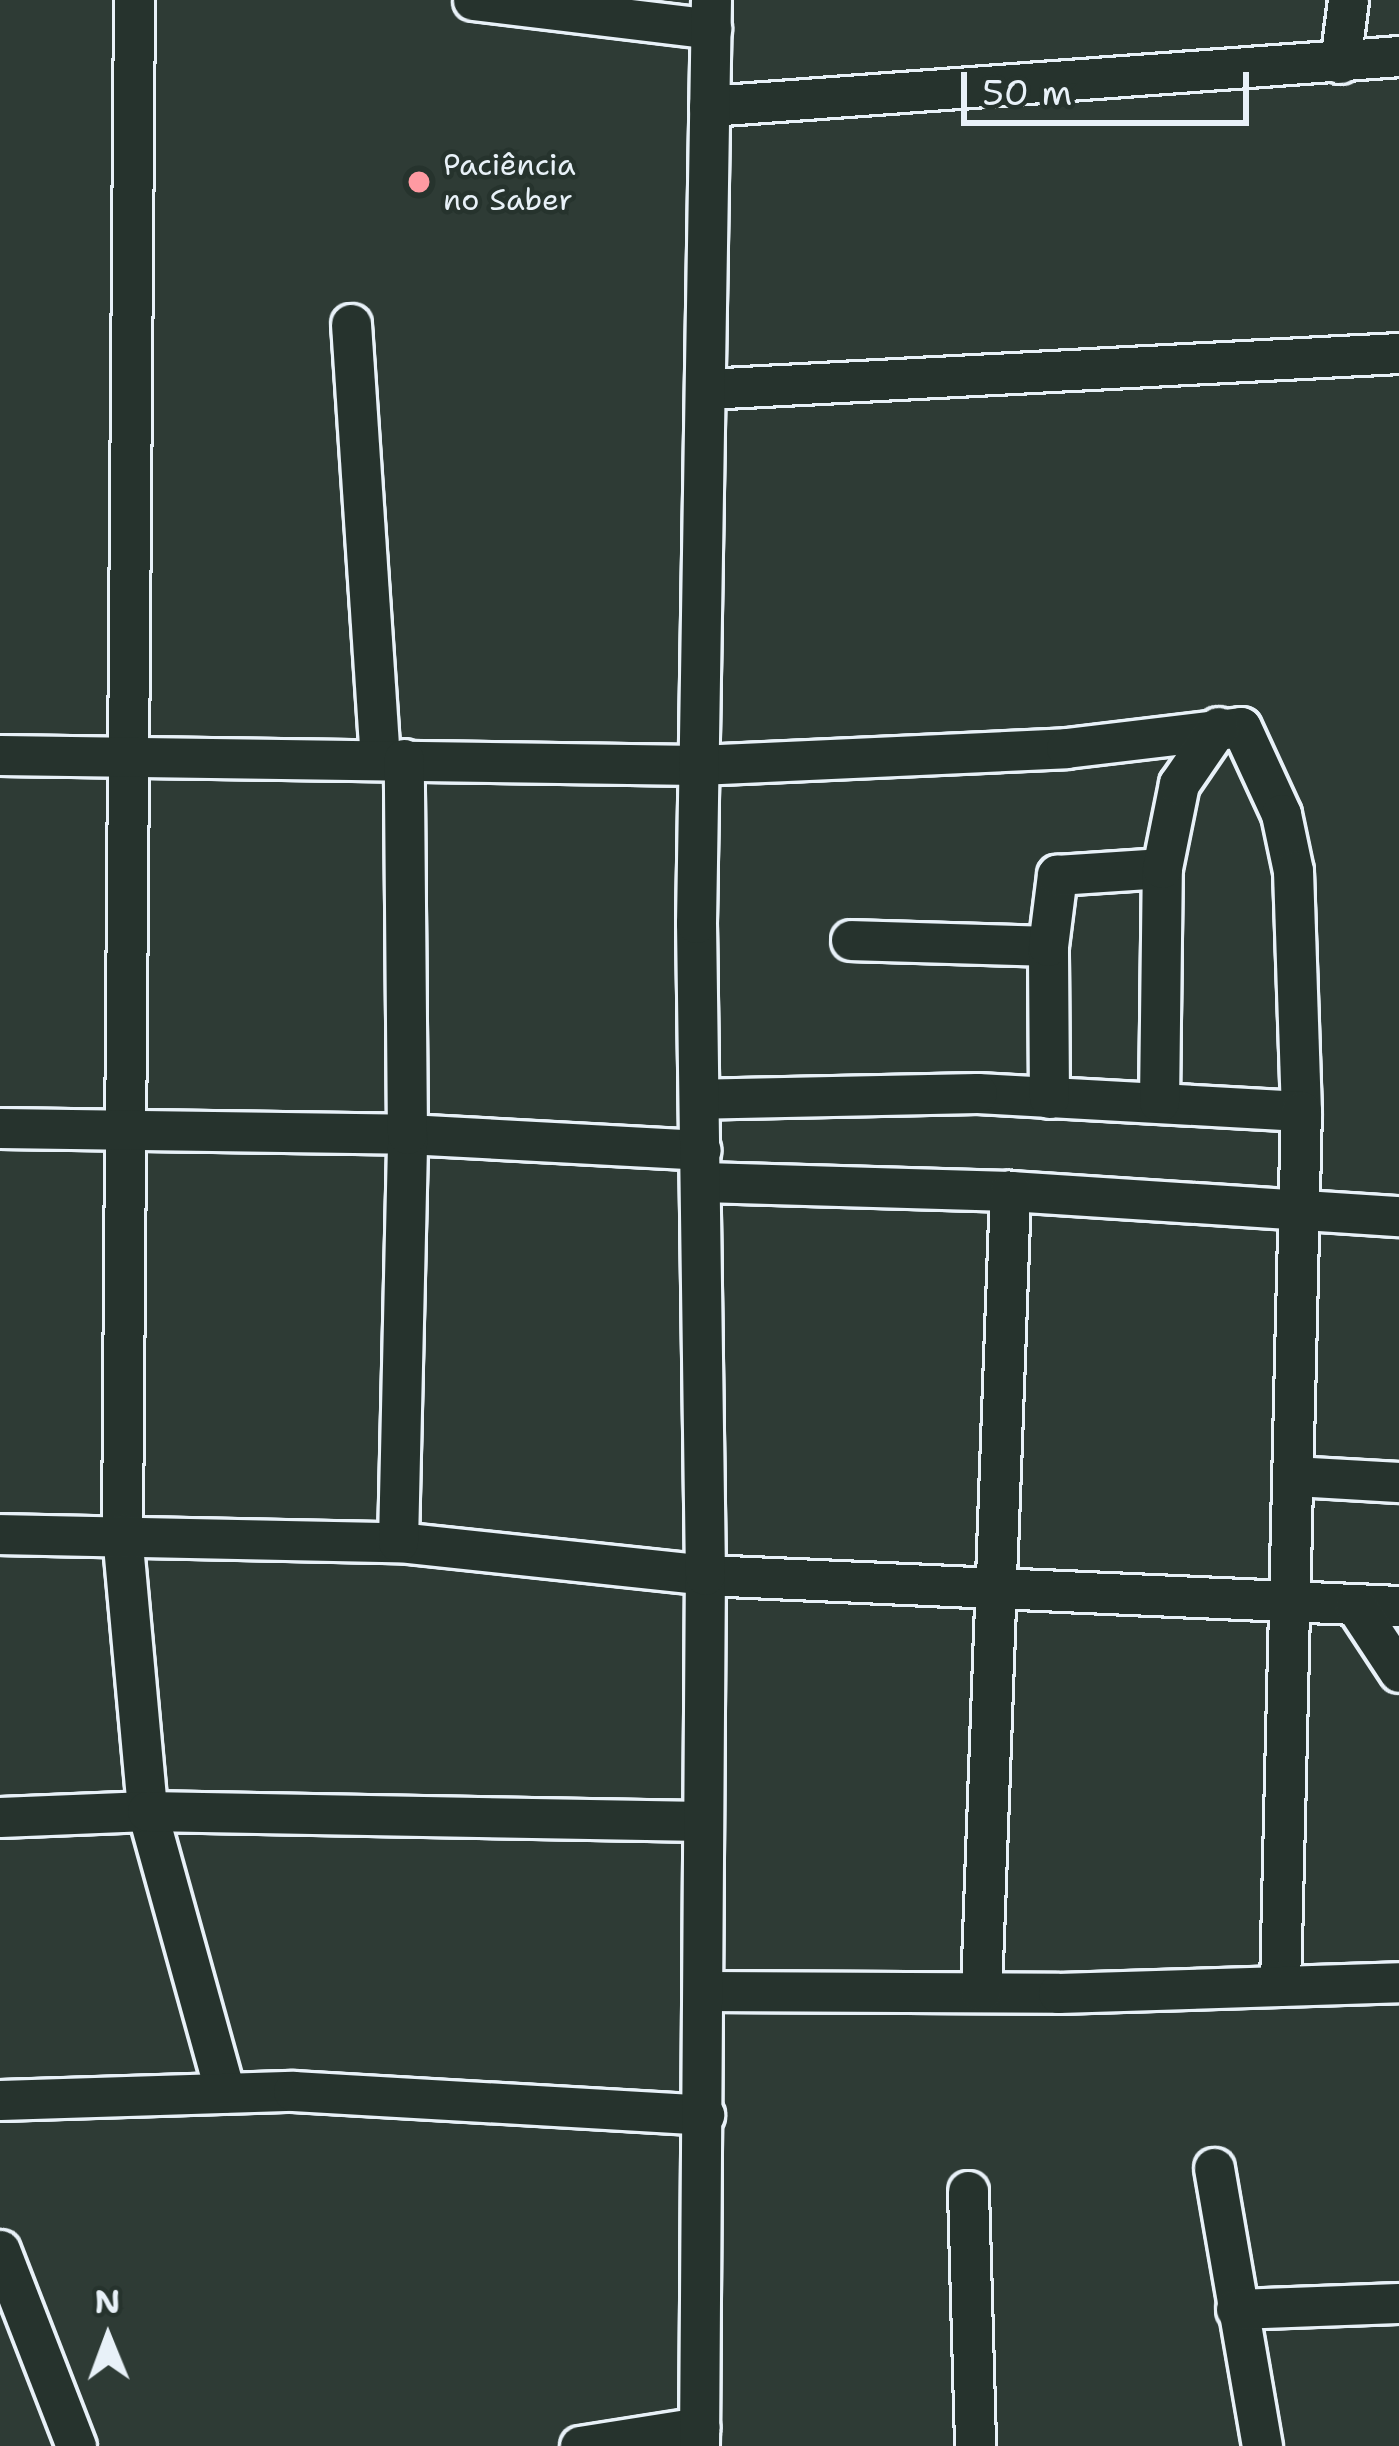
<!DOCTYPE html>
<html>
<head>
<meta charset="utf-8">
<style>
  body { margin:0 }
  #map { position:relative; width:1399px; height:2446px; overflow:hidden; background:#2e3b35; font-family:"Shantell Sans",sans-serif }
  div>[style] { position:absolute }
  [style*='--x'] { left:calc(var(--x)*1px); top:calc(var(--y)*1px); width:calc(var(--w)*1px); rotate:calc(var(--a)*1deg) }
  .roads { filter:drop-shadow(3px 0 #e8f1f8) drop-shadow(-3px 0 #e8f1f8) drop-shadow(0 3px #e8f1f8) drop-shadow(0 -3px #e8f1f8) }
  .minor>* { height:39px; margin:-19.5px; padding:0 19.5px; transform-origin:19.5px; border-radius:19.5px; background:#26332d }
  .dots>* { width:33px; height:33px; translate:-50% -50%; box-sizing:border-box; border:6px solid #26332d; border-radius:50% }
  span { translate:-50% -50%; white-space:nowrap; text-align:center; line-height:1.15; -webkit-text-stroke:9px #26332d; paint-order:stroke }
  .poi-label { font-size:30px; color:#e8f1f8 }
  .left { translate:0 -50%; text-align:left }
  .north { position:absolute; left:48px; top:2278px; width:120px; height:120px; -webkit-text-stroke:9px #26332d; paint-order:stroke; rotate:359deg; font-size:33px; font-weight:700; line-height:48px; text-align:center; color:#e8f1f8 }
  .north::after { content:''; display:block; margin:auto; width:42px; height:54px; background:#e8f1f8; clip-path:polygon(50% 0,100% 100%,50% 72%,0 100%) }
  .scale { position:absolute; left:961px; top:72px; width:288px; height:54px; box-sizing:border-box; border:6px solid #e8f1f8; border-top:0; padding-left:15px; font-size:36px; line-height:42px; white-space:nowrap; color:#e8f1f8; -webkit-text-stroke:9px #26332d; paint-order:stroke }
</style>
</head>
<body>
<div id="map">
  <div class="roads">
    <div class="minor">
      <div style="--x:134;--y:0;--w:1534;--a:90.45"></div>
      <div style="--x:122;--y:1534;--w:278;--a:84.8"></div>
      <div style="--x:147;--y:1811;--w:292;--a:74.5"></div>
      <div style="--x:473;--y:0;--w:240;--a:6.9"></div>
      <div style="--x:1340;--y:63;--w:64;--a:-82.8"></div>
      <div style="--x:709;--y:106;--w:692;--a:-4.14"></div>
      <div style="--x:351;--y:324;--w:435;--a:86.2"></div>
      <div style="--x:705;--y:389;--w:695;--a:-2.97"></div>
      <div style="--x:0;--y:755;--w:698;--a:0.82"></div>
      <div style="--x:698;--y:765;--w:368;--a:-2.6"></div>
      <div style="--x:1066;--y:748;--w:176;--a:-6.8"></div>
      <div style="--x:1241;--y:727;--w:96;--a:65.3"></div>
      <div style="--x:1281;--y:814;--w:58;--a:78.1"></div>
      <div style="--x:1293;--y:871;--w:240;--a:88.1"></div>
      <div style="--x:1301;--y:1111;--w:324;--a:-176.8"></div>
      <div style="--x:977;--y:1093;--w:277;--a:178.8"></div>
      <div style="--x:851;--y:940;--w:197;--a:1.7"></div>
      <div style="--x:1049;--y:1098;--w:152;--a:-90.4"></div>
      <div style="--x:1048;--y:946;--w:72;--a:-82.8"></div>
      <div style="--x:1057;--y:875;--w:105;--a:-3.8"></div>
      <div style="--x:1159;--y:1102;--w:234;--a:-89.3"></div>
      <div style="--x:1162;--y:868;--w:86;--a:-78.6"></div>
      <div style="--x:1179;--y:784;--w:69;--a:-55.6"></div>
      <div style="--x:0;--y:1128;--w:407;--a:0.8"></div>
      <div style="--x:407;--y:1134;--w:294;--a:3.1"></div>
      <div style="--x:703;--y:1182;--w:307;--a:1.7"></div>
      <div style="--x:1010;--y:1191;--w:390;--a:3.7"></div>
      <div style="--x:1294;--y:1476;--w:105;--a:3.3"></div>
      <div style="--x:0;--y:1534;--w:398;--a:1.2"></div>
      <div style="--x:398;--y:1542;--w:309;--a:6.1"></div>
      <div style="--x:705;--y:1575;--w:695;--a:2.56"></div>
      <div style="--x:398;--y:1542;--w:408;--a:-88.7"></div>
      <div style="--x:407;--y:1134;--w:375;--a:-90.5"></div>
      <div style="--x:1355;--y:1605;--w:80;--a:56.7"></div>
      <div style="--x:0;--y:1817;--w:147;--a:-2.3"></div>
      <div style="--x:147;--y:1811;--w:556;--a:1.03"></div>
      <div style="--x:1280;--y:1986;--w:875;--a:-88.63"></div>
      <div style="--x:705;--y:1991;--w:353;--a:0.3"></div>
      <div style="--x:1058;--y:1993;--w:341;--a:-1.8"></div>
      <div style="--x:981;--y:1991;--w:801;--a:-87.92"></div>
      <div style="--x:0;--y:2100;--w:293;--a:-1.8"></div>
      <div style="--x:293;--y:2091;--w:412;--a:3.3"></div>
      <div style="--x:1214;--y:2168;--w:282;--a:80.2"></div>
      <div style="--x:968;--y:2191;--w:255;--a:88.4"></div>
      <div style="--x:0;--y:2250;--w:210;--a:68.8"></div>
      <div style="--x:1236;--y:2309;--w:163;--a:-2.1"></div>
      <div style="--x:580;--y:2446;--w:121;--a:-9"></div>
      <div style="--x:699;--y:2446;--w:871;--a:-89.61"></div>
      <div style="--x:705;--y:1575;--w:652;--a:-90.79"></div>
      <div style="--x:696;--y:923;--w:923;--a:-89.07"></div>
    </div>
  </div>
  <div class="dots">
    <div style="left:419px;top:182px;background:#ff9aa2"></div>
  </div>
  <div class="poi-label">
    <span class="left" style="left:443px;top:182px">Paciência<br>no Saber</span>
  </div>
  <div class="north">N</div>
  <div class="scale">50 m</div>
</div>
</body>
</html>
